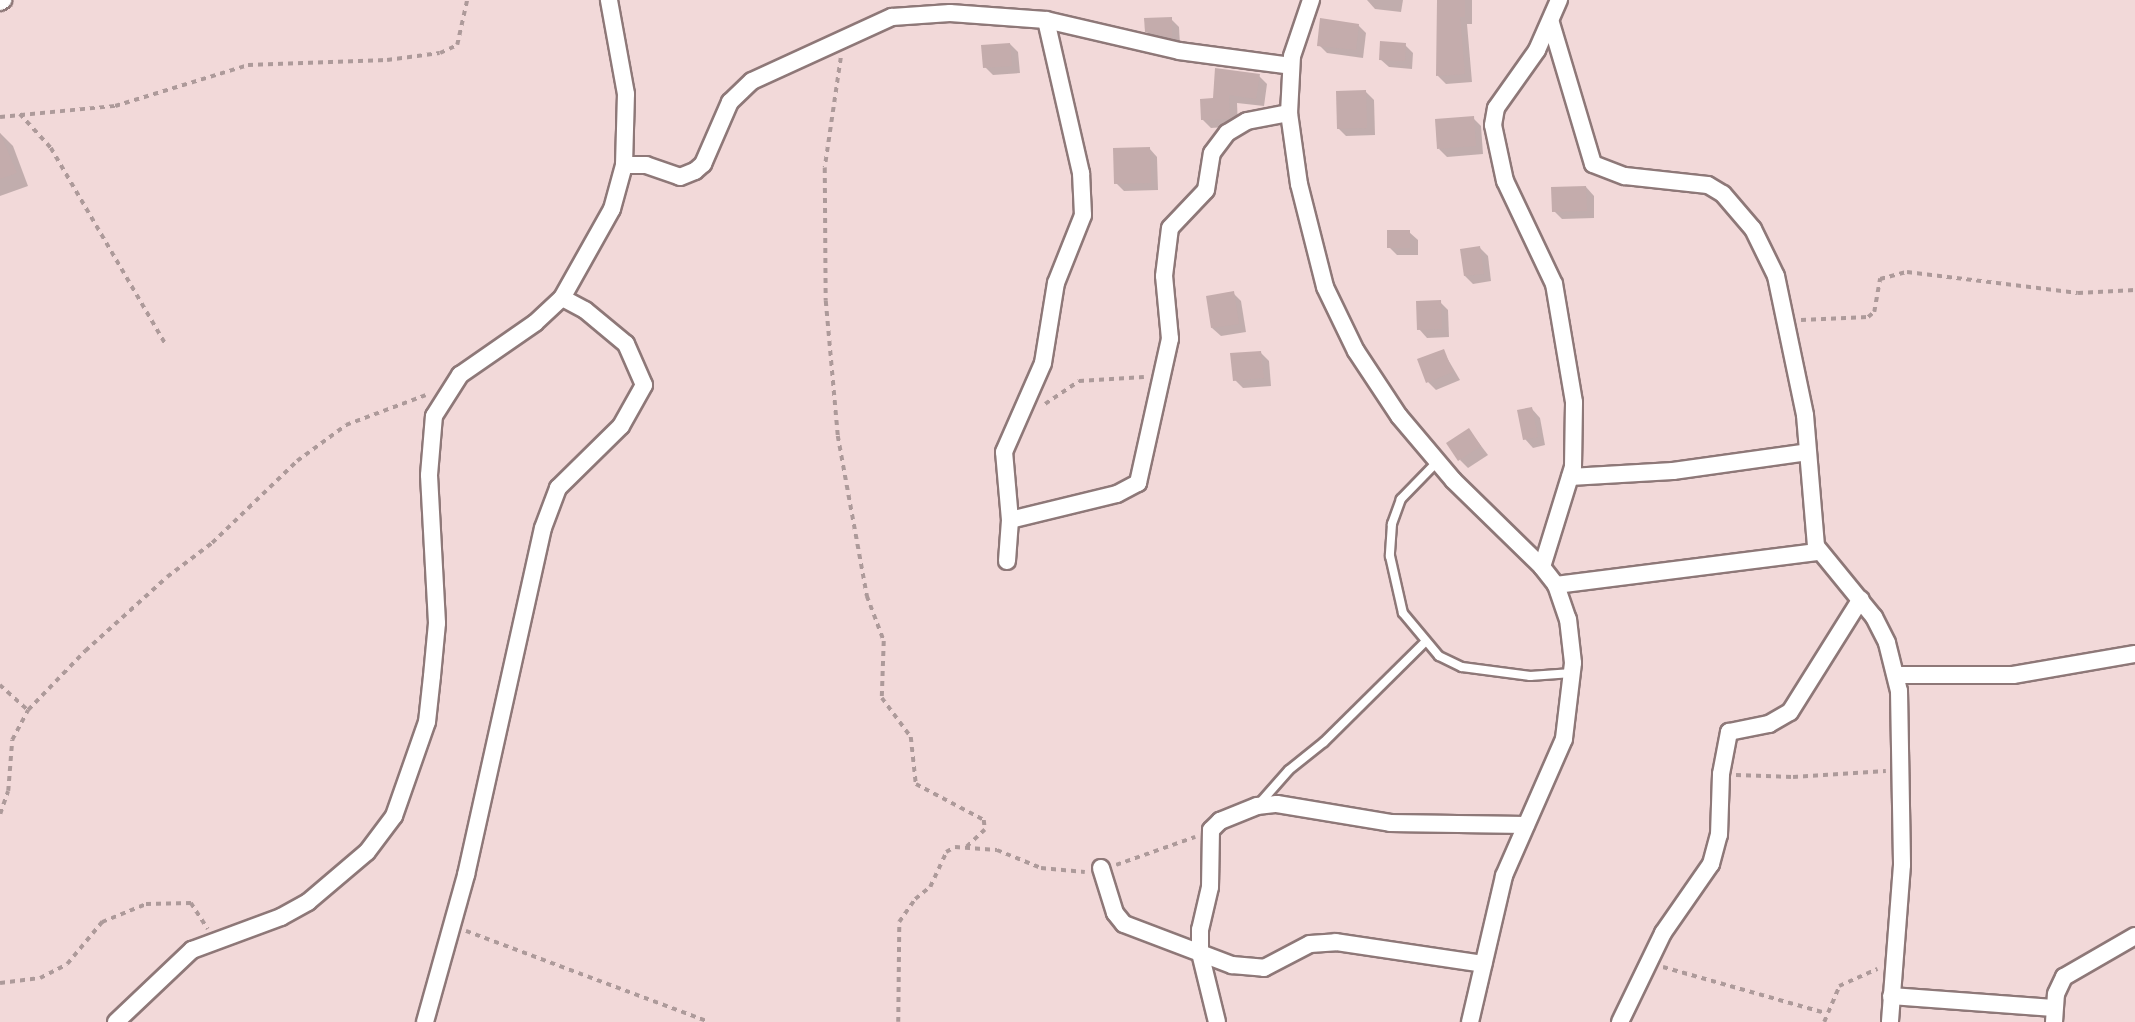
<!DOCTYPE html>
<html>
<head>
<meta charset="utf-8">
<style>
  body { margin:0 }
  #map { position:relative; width:2135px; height:1022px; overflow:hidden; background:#f2d9d9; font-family:Lato,sans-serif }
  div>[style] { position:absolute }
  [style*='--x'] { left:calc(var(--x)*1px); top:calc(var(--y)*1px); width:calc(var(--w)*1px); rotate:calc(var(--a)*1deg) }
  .shadow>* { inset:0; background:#0003 }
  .building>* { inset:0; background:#c4acac }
  .path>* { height:3.5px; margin-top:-1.75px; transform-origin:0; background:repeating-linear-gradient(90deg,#ad9a9a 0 5px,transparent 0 10px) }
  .roads { filter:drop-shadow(2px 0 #8e7878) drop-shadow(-2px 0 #8e7878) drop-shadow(0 2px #8e7878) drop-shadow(0 -2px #8e7878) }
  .service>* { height:8px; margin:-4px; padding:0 4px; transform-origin:4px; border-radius:4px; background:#fff }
  .minor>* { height:16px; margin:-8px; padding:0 8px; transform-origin:8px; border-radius:8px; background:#fff }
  span { translate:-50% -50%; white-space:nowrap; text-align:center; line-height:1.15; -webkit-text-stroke:5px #f2d9d9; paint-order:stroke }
</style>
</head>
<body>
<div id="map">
  <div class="shadow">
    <div style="clip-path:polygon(1367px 0,1403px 0,1401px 12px,1375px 9px)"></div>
    <div style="clip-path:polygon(1439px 0,1472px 0,1472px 24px,1467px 24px,1472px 82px,1446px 84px,1438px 76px)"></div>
    <div style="clip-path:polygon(1171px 19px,1179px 27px,1180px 45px,1155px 40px,1147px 32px)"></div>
    <div style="clip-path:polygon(1358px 25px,1366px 33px,1363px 58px,1327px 53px,1319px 45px)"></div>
    <div style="clip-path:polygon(1010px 44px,1018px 52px,1020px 73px,993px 75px,985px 67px)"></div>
    <div style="clip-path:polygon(1405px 45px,1413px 53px,1412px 69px,1389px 67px,1380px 59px)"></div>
    <div style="clip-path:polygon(1259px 76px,1267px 84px,1264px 106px,1237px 103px,1238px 126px,1211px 128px,1202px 119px,1214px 100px)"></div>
    <div style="clip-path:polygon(1366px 92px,1374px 100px,1375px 135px,1346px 136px,1338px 128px)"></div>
    <div style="clip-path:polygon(1473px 118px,1481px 126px,1483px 154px,1447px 157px,1439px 149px)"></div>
    <div style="clip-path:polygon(0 133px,13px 146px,28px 186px,0 196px)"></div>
    <div style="clip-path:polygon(1149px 148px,1157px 157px,1158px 190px,1124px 191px,1116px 183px)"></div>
    <div style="clip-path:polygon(1586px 187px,1594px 196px,1594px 218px,1562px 219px,1554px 211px)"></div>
    <div style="clip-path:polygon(1409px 232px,1418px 240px,1418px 255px,1397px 255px,1389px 247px)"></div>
    <div style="clip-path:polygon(1480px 248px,1488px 256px,1491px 281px,1473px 284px,1465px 276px)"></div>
    <div style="clip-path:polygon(1233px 293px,1241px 301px,1246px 332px,1221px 336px,1212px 328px)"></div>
    <div style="clip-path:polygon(1440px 302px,1448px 310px,1449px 337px,1427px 338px,1419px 329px)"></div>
    <div style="clip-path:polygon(1443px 351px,1460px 380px,1436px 390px,1428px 382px)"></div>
    <div style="clip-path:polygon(1261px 353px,1269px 361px,1271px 386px,1243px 388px,1235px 380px)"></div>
    <div style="clip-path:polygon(1532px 409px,1540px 418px,1545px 445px,1533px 448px,1525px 439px)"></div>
    <div style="clip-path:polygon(1469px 430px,1488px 455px,1468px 468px,1460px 460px)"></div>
  </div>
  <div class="building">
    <div style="clip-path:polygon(1437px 0,1465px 0,1465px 17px,1460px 17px,1465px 74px,1436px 76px)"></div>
    <div style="clip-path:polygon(1172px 17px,1172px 38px,1145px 32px,1144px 18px)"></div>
    <div style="clip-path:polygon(1320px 18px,1359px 24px,1356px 50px,1317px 46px)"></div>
    <div style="clip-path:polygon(1380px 41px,1406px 43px,1405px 61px,1379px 60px)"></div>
    <div style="clip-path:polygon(1010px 43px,1012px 66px,983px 68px,981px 45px)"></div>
    <div style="clip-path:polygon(1215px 68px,1260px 74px,1256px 99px,1229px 95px,1230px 119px,1201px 120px,1200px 99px,1213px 98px)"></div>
    <div style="clip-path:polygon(1366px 90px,1367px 128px,1337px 129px,1336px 91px)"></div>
    <div style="clip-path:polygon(1474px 116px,1476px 146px,1437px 149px,1435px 119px)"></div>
    <div style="clip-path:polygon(0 133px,17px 173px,0 179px)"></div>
    <div style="clip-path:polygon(1150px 147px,1151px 183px,1114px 184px,1113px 148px)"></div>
    <div style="clip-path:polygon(1586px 186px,1587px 211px,1552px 212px,1551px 187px)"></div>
    <div style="clip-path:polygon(1387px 230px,1410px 230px,1410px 248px,1387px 248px)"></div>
    <div style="clip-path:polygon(1480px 246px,1484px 274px,1464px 276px,1460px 249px)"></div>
    <div style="clip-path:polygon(1234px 291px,1239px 324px,1211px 328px,1206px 296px)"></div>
    <div style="clip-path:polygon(1441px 300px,1442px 329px,1417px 330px,1416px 301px)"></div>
    <div style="clip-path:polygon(1444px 349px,1453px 372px,1426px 383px,1417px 359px)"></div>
    <div style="clip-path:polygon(1261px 351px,1264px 378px,1233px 381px,1230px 353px)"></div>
    <div style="clip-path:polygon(1532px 407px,1538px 437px,1523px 440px,1517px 410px)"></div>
    <div style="clip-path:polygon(1469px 428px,1481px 446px,1458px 461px,1446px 443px)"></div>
  </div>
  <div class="path">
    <div style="--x:841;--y:58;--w:111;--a:98.3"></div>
    <div style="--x:825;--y:168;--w:133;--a:89.6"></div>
    <div style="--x:826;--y:301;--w:136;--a:84.9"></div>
    <div style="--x:838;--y:436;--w:163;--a:79.7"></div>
    <div style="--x:867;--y:596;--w:48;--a:69.3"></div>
    <div style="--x:884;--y:641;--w:57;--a:92"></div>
    <div style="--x:882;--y:698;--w:49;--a:53.4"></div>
    <div style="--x:911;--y:737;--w:47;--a:83.9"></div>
    <div style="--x:916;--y:784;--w:77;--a:27.9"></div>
    <div style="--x:984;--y:820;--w:10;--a:84"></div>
    <div style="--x:985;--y:830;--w:25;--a:137"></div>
    <div style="--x:20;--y:114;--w:46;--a:47.6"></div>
    <div style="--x:51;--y:148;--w:228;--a:59.7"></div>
    <div style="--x:0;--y:117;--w:116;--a:-5.5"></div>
    <div style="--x:115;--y:106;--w:139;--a:-17.1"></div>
    <div style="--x:248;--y:65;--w:139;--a:-2.1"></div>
    <div style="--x:387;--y:60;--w:53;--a:-7.5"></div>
    <div style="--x:440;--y:53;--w:19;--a:-25"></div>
    <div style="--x:457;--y:45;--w:46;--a:-77.5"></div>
    <div style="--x:1801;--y:320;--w:67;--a:-2.6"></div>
    <div style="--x:1868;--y:317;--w:8;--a:-40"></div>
    <div style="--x:1874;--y:312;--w:34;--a:-80"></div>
    <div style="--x:1880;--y:279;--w:28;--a:-15"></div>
    <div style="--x:1907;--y:272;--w:172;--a:7"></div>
    <div style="--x:2078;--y:293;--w:57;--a:-3"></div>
    <div style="--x:1045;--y:404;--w:41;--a:-34.1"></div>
    <div style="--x:1079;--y:381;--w:65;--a:-3.5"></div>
    <div style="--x:0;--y:685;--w:38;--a:42"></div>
    <div style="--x:1736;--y:775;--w:57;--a:2"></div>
    <div style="--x:1793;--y:777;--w:93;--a:-3.7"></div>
    <div style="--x:0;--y:814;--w:24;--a:-71"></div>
    <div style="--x:8;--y:791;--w:51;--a:-85.5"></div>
    <div style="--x:12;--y:740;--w:34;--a:-62"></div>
    <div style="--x:28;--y:710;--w:82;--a:-46"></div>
    <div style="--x:85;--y:651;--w:110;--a:-42.1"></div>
    <div style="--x:167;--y:577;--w:56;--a:-37.1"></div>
    <div style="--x:212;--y:543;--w:118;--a:-44"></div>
    <div style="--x:297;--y:461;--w:61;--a:-36.3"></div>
    <div style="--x:346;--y:425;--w:85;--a:-20.6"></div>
    <div style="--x:1116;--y:865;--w:84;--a:-19.5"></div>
    <div style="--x:466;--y:931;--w:260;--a:20.5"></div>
    <div style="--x:1663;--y:967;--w:169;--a:15.8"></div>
    <div style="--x:0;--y:983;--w:40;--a:-7.1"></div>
    <div style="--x:40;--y:978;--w:30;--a:-27"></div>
    <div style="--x:67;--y:964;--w:55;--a:-50.2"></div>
    <div style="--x:102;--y:922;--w:48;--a:-22.2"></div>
    <div style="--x:146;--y:904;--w:45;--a:-1.3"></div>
    <div style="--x:191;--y:903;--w:31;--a:57"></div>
    <div style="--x:898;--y:1022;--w:100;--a:-89.4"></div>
    <div style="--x:899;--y:922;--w:28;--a:-55"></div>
    <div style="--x:915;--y:899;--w:19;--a:-39"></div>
    <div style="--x:930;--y:887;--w:38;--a:-65"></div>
    <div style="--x:946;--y:852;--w:10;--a:-29"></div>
    <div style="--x:955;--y:847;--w:42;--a:4.1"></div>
    <div style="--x:997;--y:850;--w:48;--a:22.2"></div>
    <div style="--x:1041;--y:868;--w:44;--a:5.2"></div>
    <div style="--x:1824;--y:1022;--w:39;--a:-67"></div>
    <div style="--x:1839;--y:986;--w:42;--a:-24.1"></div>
  </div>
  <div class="roads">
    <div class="service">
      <div style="--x:1437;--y:462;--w:52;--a:134.2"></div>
      <div style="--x:1401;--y:499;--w:27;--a:110"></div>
      <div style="--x:1392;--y:524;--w:32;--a:94"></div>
      <div style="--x:1390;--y:556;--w:58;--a:77.2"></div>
      <div style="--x:1403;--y:613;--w:56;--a:50.1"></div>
      <div style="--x:1439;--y:656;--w:25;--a:26"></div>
      <div style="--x:1462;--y:667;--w:69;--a:7.5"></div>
      <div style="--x:1530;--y:676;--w:42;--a:-4.1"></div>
      <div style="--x:1259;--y:804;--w:45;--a:-48.6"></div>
      <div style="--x:1289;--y:770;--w:45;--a:-38.7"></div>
      <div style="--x:1324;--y:742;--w:141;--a:-44.7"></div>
    </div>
    <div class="minor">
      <div style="--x:1311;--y:0;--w:59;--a:108.7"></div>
      <div style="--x:1292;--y:56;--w:57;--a:93"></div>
      <div style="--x:1289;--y:113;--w:72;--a:82"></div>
      <div style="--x:1299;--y:184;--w:106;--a:75.8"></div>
      <div style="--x:1325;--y:287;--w:71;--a:64.2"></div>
      <div style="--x:1356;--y:351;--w:78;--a:56.5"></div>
      <div style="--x:1399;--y:416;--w:84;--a:49.8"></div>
      <div style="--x:1453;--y:480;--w:124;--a:44.3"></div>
      <div style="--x:1542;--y:567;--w:23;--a:52"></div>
      <div style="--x:1556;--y:585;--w:36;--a:71"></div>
      <div style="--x:1568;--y:619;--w:44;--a:83.5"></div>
      <div style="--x:1573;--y:663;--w:77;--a:96.8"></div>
      <div style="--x:1564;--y:739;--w:150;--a:113.7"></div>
      <div style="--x:1504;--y:876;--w:150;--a:103.1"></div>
      <div style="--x:0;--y:2;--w:4;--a:-34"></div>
      <div style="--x:1551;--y:23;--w:147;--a:73.4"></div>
      <div style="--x:1593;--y:164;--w:34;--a:21"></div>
      <div style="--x:1625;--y:176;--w:83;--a:6.2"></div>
      <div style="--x:1708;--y:185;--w:17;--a:31"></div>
      <div style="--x:1723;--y:194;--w:46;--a:49.4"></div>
      <div style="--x:1753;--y:229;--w:52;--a:63.9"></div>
      <div style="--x:1776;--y:276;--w:142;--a:78.2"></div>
      <div style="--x:1805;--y:415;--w:131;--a:85.2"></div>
      <div style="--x:1816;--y:546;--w:92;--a:50.8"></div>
      <div style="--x:1874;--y:617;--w:29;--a:63"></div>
      <div style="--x:1887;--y:643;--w:49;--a:76"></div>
      <div style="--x:1899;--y:691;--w:174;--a:89"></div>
      <div style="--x:1902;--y:865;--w:157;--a:94.4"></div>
      <div style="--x:624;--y:165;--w:22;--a:0"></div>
      <div style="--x:646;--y:165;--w:36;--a:19"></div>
      <div style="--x:680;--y:177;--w:16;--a:-22"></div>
      <div style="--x:695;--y:171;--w:11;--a:-41"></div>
      <div style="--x:703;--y:164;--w:68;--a:-66.5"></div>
      <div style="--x:730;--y:102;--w:30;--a:-44"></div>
      <div style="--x:752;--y:81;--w:154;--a:-24.6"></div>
      <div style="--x:892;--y:17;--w:58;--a:-3.9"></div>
      <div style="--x:950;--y:13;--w:96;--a:4.2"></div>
      <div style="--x:1046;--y:20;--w:137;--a:13.1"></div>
      <div style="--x:1179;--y:51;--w:113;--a:7.6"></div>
      <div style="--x:1570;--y:477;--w:103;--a:-3.3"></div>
      <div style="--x:1673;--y:471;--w:136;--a:-8"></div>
      <div style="--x:1010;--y:520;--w:110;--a:-13.7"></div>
      <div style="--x:1117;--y:494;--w:24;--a:-28"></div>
      <div style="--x:1138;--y:483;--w:148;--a:-77.5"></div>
      <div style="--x:1170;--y:339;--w:63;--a:-95.4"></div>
      <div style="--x:1164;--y:276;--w:48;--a:-82.9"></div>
      <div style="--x:1170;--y:228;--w:52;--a:-46.5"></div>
      <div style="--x:1206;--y:190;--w:37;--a:-81"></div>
      <div style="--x:1212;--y:153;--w:25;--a:-53"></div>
      <div style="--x:1227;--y:133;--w:23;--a:-31"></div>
      <div style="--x:1247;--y:121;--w:43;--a:-10.8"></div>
      <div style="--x:1007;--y:561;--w:41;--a:-85.8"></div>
      <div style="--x:1010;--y:520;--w:68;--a:-95"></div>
      <div style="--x:1004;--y:452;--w:97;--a:-66.3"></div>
      <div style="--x:1043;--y:363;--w:81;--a:-80.8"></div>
      <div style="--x:1056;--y:283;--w:73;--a:-68.3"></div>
      <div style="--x:1083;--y:215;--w:42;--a:-92.7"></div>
      <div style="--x:1081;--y:173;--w:157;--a:-102.9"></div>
      <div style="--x:1542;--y:567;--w:105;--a:-72.8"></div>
      <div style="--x:1573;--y:467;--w:65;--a:-89.1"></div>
      <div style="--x:1574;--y:402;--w:120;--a:-99.6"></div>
      <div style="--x:1554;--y:284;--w:114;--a:-115.4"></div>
      <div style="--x:1505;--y:181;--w:57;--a:-102.1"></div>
      <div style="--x:1493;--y:125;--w:17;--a:-80"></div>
      <div style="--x:1496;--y:108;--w:71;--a:-54.7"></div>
      <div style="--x:1537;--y:50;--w:55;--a:-66.3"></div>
      <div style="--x:1556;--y:585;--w:265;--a:-7.2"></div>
      <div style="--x:1896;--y:675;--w:117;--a:0"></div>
      <div style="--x:2013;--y:675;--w:124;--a:-9.8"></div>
      <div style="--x:1101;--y:868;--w:47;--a:72.7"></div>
      <div style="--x:1115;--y:913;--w:14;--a:51"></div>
      <div style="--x:1124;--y:924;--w:116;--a:20.8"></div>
      <div style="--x:1232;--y:965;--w:32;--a:5"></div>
      <div style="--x:1264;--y:968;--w:52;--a:-27.6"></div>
      <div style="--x:1310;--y:944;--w:26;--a:-4"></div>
      <div style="--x:1336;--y:942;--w:149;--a:8.5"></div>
      <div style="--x:1891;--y:996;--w:163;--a:4.2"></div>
      <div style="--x:116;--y:1022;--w:105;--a:-43.5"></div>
      <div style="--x:192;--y:950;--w:95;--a:-20.3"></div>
      <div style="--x:281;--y:917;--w:31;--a:-29"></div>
      <div style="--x:308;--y:902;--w:77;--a:-40.3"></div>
      <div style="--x:367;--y:852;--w:45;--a:-53.1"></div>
      <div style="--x:394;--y:816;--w:100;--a:-70.7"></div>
      <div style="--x:427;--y:722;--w:46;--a:-83.8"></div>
      <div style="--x:432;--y:676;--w:53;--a:-84.6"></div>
      <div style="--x:437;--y:623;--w:148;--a:-93.1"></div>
      <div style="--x:429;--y:475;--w:59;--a:-85.2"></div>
      <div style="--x:434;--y:416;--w:49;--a:-57.6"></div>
      <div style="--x:460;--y:375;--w:91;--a:-34.7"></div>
      <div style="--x:535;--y:323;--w:37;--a:-43"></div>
      <div style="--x:562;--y:298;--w:102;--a:-60.7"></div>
      <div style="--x:612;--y:209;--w:46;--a:-74.7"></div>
      <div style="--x:624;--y:165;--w:71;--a:-88.4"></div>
      <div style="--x:626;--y:94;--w:96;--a:-100.3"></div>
      <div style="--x:425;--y:1022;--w:153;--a:-74.4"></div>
      <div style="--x:466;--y:875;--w:355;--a:-77.5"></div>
      <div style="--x:543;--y:528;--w:43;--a:-69.4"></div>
      <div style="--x:558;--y:488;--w:88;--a:-44.5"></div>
      <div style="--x:621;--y:426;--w:47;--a:-60.7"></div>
      <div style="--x:644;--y:385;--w:45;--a:-113.7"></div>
      <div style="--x:626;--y:344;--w:53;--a:-140.3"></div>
      <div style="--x:585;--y:310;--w:26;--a:-152"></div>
      <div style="--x:1217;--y:1022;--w:71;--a:-103.8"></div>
      <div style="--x:1200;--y:953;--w:23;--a:-90"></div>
      <div style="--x:1200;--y:930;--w:44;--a:-76.9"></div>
      <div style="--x:1210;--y:887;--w:57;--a:-89"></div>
      <div style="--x:1211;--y:830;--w:13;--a:-45"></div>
      <div style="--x:1220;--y:821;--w:40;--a:-22"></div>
      <div style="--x:1257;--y:806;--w:20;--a:-6"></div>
      <div style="--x:1277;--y:804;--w:115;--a:9.5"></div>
      <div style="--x:1390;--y:823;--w:136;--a:0.8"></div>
      <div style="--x:1620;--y:1022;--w:99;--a:-64.2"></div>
      <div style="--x:1663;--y:933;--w:84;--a:-55.2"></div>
      <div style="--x:1711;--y:864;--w:30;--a:-75"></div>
      <div style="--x:1719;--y:835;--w:61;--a:-88.1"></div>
      <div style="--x:1721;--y:774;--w:43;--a:-79.2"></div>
      <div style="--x:1729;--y:732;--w:41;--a:-11.3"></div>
      <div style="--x:1769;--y:724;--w:24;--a:-30"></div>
      <div style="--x:1790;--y:712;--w:133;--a:-57.9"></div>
      <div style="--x:2054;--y:1022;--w:28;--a:-86"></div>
      <div style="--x:2056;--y:994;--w:19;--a:-65"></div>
      <div style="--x:2064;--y:977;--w:82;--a:-30"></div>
    </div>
  </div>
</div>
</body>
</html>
